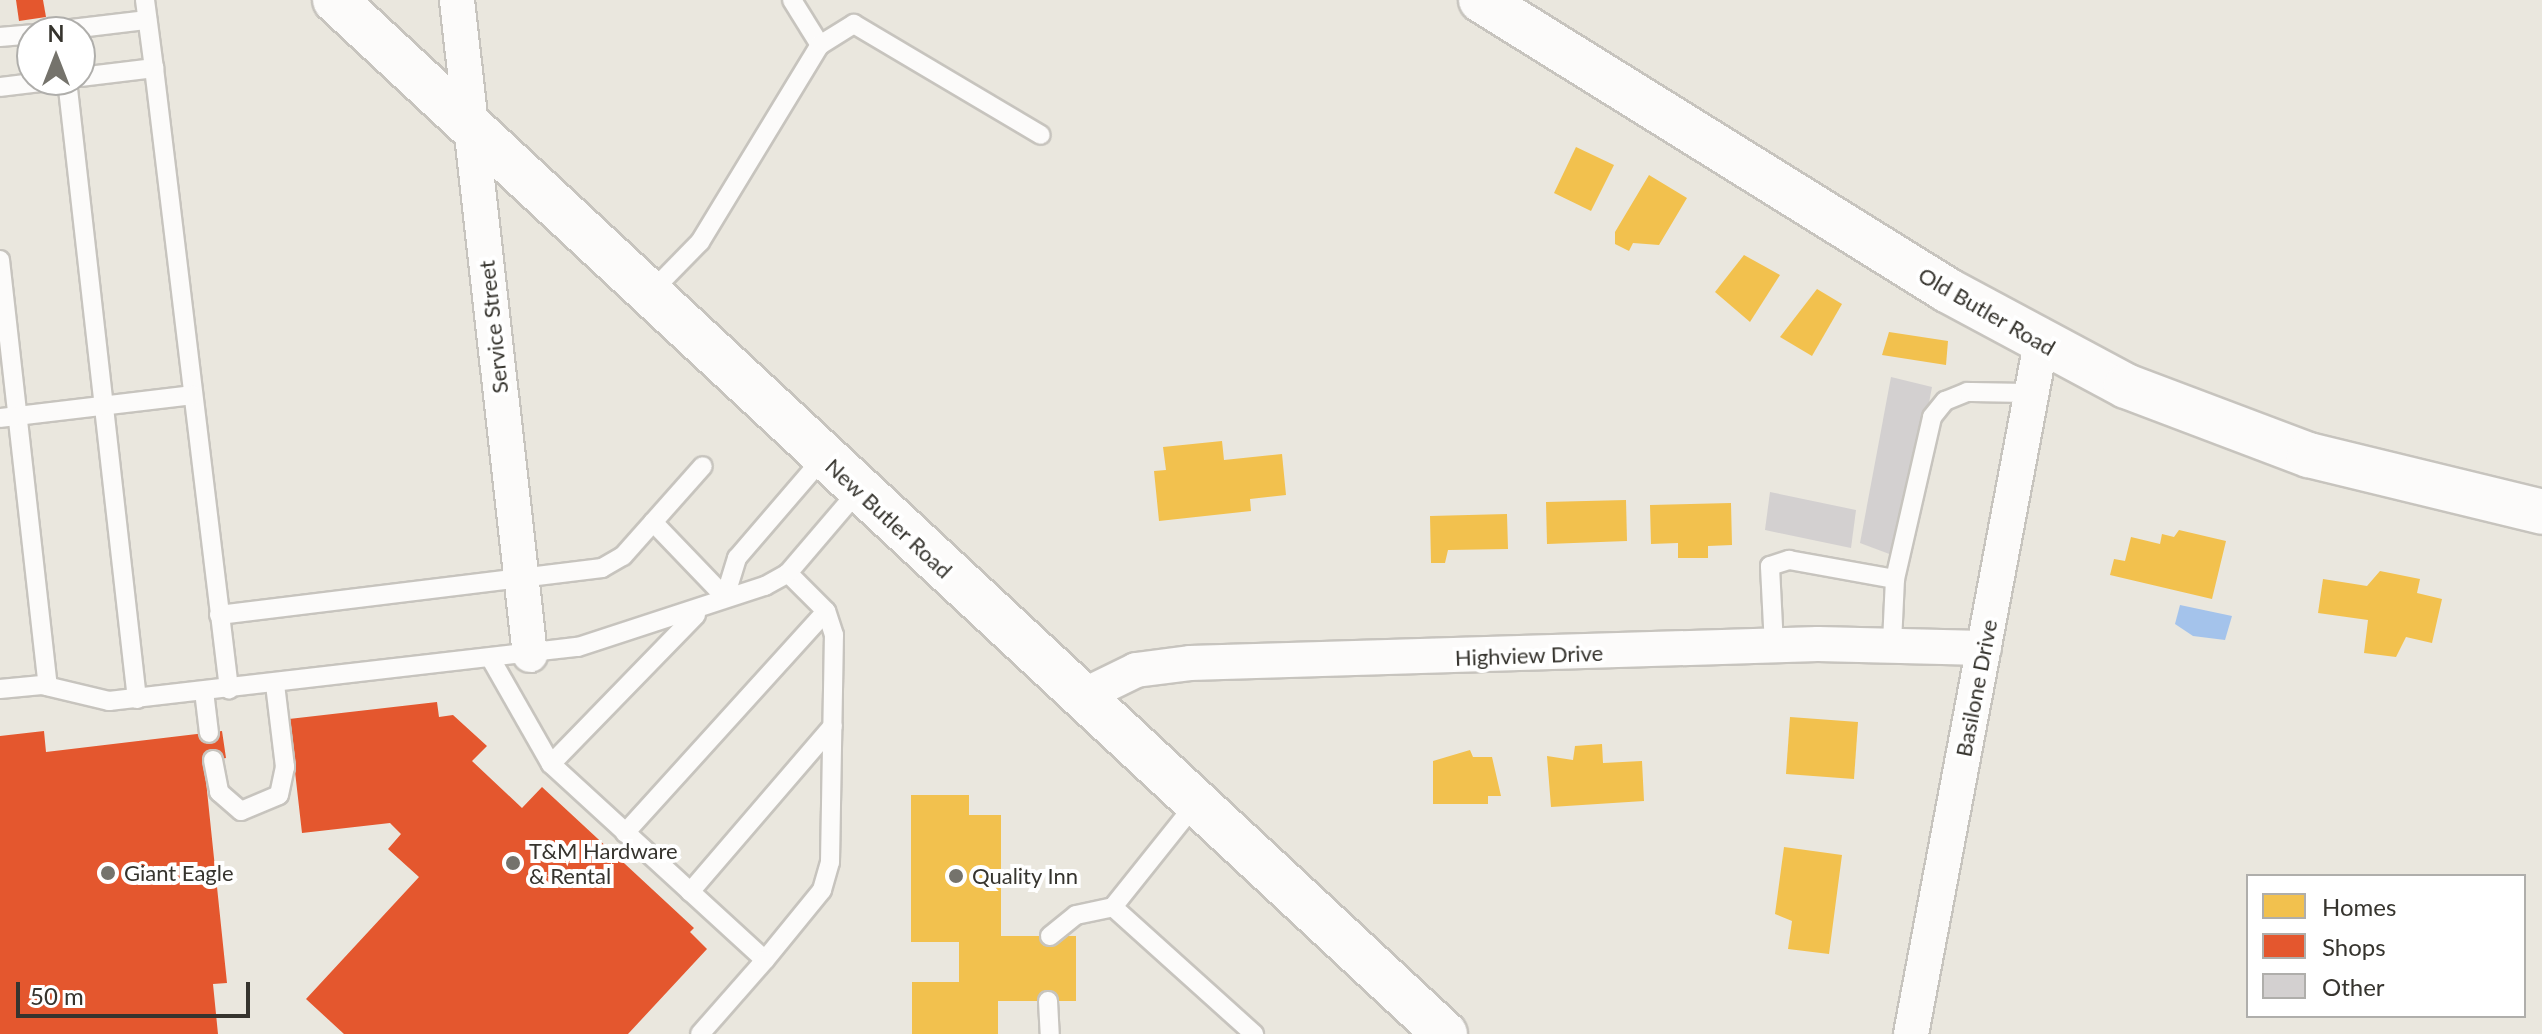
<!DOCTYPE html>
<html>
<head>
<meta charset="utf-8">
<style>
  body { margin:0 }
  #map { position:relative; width:2542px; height:1034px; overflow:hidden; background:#eae7de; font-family:Lato,sans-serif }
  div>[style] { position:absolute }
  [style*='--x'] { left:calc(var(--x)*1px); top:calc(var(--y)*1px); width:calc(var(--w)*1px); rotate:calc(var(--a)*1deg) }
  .water>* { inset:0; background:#a4c3eb }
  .homes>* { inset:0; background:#f2c14e }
  .shops>* { inset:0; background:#e4572e }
  .building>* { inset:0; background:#d3d0d0 }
  .roads { filter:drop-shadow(2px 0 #c7c4be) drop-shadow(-2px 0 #c7c4be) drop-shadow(0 2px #c7c4be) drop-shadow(0 -2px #c7c4be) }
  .service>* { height:18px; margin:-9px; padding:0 9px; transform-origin:9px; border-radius:9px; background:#fcfbfa }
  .minor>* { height:34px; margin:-17px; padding:0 17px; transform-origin:17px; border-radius:17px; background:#fcfbfa }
  .tertiary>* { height:44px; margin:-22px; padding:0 22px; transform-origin:22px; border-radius:22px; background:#fcfbfa }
  .primary>* { height:44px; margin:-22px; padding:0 22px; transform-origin:22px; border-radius:22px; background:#fcfbfa }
  .dots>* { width:22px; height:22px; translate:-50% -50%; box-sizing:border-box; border:4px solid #fff; border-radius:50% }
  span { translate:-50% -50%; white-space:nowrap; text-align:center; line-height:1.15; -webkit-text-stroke:8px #fff; paint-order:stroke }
  .street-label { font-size:22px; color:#36342e }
  .poi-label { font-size:22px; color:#36342e }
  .left { translate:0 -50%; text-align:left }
  .legend { position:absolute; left:2246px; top:874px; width:280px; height:144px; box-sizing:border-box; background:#fff; border:2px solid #afaeab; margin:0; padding:10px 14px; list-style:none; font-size:24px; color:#36342e }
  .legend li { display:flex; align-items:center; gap:16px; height:40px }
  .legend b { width:40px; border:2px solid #afaeab }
  .north { position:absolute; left:16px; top:16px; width:80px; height:80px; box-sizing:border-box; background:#fff; border:2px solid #afaeab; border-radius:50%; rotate:0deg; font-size:22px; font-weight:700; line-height:32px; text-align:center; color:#36342e }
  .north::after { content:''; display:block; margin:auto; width:28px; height:36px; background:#75736c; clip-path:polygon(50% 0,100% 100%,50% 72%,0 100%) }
  .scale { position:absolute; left:16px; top:982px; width:234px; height:36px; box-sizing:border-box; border:4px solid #36342e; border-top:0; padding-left:10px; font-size:24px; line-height:28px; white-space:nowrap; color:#36342e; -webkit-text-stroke:6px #fff; paint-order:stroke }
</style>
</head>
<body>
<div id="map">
  <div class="water">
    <div style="clip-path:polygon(2180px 605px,2232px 616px,2225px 640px,2193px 636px,2175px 624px)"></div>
  </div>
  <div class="homes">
    <div style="clip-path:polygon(1576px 147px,1614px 165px,1591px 211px,1554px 193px)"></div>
    <div style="clip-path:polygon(1649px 175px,1687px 198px,1659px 245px,1633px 243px,1629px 251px,1615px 244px,1615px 232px)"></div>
    <div style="clip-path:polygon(1744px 255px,1780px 275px,1750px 322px,1715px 292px)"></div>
    <div style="clip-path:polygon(1817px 289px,1842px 304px,1812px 356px,1780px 337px)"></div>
    <div style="clip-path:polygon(1889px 332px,1948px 341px,1946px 365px,1882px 355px)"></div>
    <div style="clip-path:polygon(1222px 441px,1224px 460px,1282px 454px,1286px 495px,1250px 499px,1251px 511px,1159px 521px,1154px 471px,1166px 470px,1163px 447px)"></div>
    <div style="clip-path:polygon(1626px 500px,1627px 541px,1547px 544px,1546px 502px)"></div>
    <div style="clip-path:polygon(1731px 503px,1732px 545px,1708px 546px,1708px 558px,1678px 558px,1678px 543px,1651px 544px,1650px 505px)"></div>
    <div style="clip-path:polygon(1507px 514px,1508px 549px,1448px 550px,1445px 563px,1431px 563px,1430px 516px)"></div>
    <div style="clip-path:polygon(2179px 530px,2226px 541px,2212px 599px,2110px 575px,2114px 559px,2125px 561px,2131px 537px,2160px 544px,2162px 534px,2174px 537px)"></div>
    <div style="clip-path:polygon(2380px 571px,2420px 579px,2417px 593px,2442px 599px,2432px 643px,2406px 637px,2396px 657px,2364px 653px,2368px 620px,2318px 613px,2323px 579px,2367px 586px)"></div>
    <div style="clip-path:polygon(1790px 717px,1858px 722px,1854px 779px,1786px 774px)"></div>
    <div style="clip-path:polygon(1602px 744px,1603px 763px,1642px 761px,1644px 801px,1551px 807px,1547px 756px,1573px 760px,1575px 746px)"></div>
    <div style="clip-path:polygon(1470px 750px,1473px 757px,1492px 757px,1501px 796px,1488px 796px,1488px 804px,1433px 804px,1433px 761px)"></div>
    <div style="clip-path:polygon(911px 795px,969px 795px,969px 815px,1001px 815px,1001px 936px,1076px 936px,1076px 1001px,998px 1001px,998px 1034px,912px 1034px,912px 982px,959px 982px,959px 942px,911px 942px)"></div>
    <div style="clip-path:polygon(1784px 847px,1842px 855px,1829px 954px,1788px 949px,1792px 921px,1775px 914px)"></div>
  </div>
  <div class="shops">
    <div style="clip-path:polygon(16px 0,43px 0,46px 17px,19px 21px)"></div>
    <div style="clip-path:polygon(437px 702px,439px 717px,453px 715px,487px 746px,472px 761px,522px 808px,542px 787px,694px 928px,690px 932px,707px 949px,628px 1034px,344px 1034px,306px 999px,419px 877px,388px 849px,401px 834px,390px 823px,302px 833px,289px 719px)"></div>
    <div style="clip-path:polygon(44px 731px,46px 752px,222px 731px,226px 758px,204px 762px,227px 983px,213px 984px,218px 1034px,0 1034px,0 736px)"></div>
  </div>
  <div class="building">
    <div style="clip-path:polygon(1891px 377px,1932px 387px,1900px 558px,1860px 543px)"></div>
    <div style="clip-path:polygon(1770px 492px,1856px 510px,1851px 548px,1765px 530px)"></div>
  </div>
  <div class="roads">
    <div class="service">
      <div style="--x:145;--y:0;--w:69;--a:82.5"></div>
      <div style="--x:792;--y:0;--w:53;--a:58.1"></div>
      <div style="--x:46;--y:32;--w:102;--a:-6.8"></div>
      <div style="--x:0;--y:37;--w:32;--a:-5"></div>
      <div style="--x:80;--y:77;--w:75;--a:-6.9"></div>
      <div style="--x:154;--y:68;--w:626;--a:83.11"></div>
      <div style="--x:67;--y:80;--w:623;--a:83.55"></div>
      <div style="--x:0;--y:87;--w:57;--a:-7"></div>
      <div style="--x:0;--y:260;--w:429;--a:83.6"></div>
      <div style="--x:649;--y:294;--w:73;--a:-45.6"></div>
      <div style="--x:700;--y:242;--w:231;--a:-58.7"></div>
      <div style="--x:820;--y:45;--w:40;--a:-32"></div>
      <div style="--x:854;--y:24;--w:217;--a:30.7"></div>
      <div style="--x:0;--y:418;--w:194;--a:-6.8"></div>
      <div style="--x:653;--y:522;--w:104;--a:46.2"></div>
      <div style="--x:1895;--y:579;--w:166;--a:-77.1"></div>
      <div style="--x:1932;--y:417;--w:21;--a:-51"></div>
      <div style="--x:1945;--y:401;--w:24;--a:-22"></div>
      <div style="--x:1967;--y:392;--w:64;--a:0.9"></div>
      <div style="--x:725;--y:597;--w:41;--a:-72.9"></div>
      <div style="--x:737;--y:558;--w:133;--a:-49.3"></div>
      <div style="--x:219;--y:615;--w:386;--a:-7"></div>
      <div style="--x:602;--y:568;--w:24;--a:-30"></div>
      <div style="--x:623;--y:556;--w:120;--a:-48.4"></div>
      <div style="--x:1774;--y:646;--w:80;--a:-92.9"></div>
      <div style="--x:1770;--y:566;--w:20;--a:-18"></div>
      <div style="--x:1789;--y:560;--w:108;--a:10.2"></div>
      <div style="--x:1895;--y:579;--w:64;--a:92.7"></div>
      <div style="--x:491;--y:659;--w:121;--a:60.3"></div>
      <div style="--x:551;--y:764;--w:290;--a:42.5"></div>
      <div style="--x:765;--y:960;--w:90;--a:-50.8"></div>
      <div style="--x:822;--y:890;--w:29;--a:-74"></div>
      <div style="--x:830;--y:862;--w:227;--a:-89"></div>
      <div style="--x:834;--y:635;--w:25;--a:-108"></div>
      <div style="--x:826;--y:611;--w:54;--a:-135"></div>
      <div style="--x:0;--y:689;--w:42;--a:-5.4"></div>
      <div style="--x:42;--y:685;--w:69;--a:13.4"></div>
      <div style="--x:109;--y:701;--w:472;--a:-6.6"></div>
      <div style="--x:578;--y:647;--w:197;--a:-18.1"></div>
      <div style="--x:765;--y:586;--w:26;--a:-29"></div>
      <div style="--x:788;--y:573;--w:109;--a:-49.5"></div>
      <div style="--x:204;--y:691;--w:42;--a:83.2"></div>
      <div style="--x:213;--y:760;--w:33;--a:79"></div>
      <div style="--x:219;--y:792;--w:29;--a:41"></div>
      <div style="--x:241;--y:811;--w:41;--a:-22.8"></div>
      <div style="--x:279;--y:795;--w:29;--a:-78"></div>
      <div style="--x:285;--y:767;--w:84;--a:-96.9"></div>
      <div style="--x:551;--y:764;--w:208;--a:-45.8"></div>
      <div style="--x:1196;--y:803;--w:133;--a:128.6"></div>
      <div style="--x:1113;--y:907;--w:190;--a:42"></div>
      <div style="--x:625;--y:833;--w:299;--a:-47.8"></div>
      <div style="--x:690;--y:892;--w:219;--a:-49.3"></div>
      <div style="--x:1050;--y:936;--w:33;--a:-39"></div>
      <div style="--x:1076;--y:915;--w:38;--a:-12"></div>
      <div style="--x:1048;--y:1001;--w:33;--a:87"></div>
      <div style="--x:700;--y:1034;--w:98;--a:-48.7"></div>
    </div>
    <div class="minor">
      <div style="--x:457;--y:0;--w:659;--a:83.64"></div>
      <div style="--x:1081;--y:697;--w:61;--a:-26.1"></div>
      <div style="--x:1136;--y:670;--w:54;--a:-7.4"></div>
      <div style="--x:1190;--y:663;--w:628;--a:-1.73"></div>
      <div style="--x:1818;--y:644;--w:166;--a:1.4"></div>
      <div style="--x:1911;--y:1034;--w:703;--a:-79.35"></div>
    </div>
    <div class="tertiary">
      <div style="--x:1481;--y:0;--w:549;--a:31.89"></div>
      <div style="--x:1947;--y:290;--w:203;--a:28.2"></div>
      <div style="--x:2126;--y:386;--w:196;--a:20.7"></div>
      <div style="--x:2309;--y:455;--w:240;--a:13.7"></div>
    </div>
    <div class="primary">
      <div style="--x:335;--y:0;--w:1517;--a:42.97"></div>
    </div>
  </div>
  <div class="dots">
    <div style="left:513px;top:863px;background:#75736c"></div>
    <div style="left:108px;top:873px;background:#75736c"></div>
    <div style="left:956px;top:876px;background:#75736c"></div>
  </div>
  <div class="street-label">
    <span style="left:1987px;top:311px;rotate:30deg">Old Butler Road</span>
    <span style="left:493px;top:327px;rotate:-96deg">Service Street</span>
    <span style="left:889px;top:518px;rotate:43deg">New Butler Road</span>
    <span style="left:1529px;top:655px;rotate:-2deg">Highview Drive</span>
    <span style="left:1976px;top:688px;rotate:-79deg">Basilone Drive</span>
  </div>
  <div class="poi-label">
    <span class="left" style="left:529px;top:863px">T&amp;M Hardware<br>&amp; Rental</span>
    <span class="left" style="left:124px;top:873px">Giant Eagle</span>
    <span class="left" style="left:972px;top:876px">Quality Inn</span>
  </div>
  <ul class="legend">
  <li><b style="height:22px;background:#f2c14e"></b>Homes</li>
  <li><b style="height:22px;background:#e4572e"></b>Shops</li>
  <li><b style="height:22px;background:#d3d0d0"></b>Other</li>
  </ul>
  <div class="north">N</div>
  <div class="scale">50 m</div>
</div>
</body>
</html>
